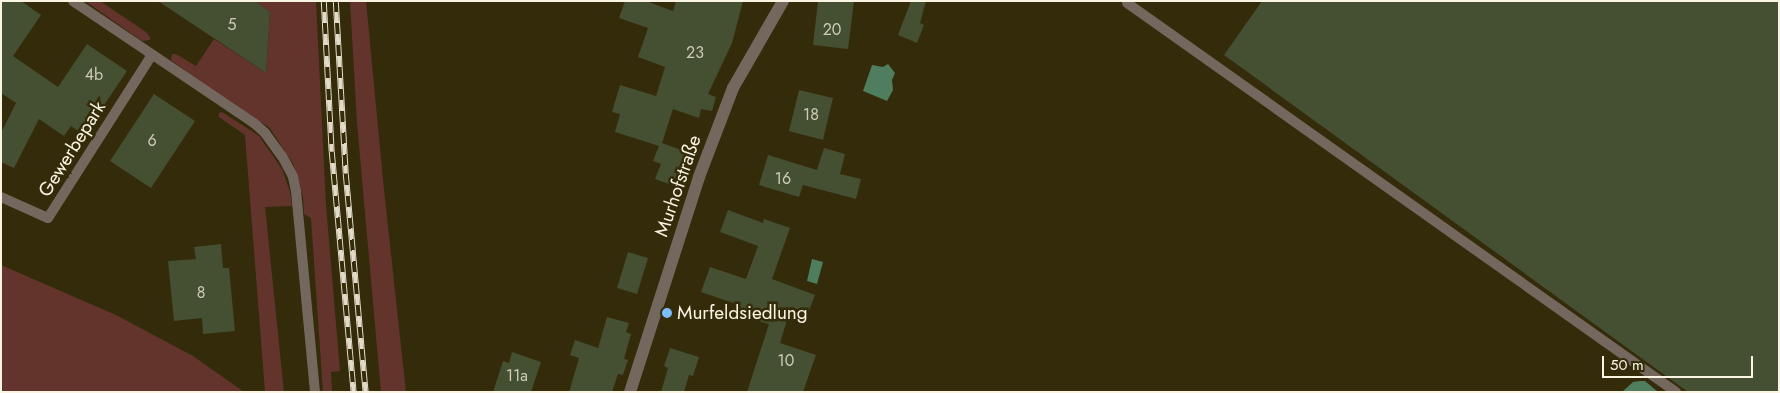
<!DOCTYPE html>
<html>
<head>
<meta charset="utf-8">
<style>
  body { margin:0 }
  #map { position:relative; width:1780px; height:393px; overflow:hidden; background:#342b0b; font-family:Jost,sans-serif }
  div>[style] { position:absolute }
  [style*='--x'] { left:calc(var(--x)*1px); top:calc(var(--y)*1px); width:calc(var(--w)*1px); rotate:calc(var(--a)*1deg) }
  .green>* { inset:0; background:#63342c }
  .water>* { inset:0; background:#4e7e5e }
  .building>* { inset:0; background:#454f31 }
  .service>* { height:10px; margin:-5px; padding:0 5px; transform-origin:5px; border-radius:5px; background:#74675d }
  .minor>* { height:12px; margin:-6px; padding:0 6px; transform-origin:6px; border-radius:6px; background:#74675d }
  .rail>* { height:5.5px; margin-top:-2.75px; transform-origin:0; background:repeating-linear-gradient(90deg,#342b0b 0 11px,#e1dbc8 0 22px); box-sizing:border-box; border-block:1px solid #e1dbc8 }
  .dots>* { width:14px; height:14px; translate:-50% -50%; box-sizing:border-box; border:2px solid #342b0b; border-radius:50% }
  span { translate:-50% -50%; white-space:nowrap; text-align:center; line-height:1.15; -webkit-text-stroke:5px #342b0b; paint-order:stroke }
  .number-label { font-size:16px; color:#cdcbb6 }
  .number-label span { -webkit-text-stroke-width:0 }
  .street-label { font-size:19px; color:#faf4e3 }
  .poi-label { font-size:19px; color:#faf4e3 }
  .left { translate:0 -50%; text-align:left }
  .frame { position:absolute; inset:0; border:2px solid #faf4e3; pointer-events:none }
  .scale { position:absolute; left:1602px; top:356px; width:151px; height:22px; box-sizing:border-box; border:2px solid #faf4e3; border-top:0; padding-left:6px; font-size:15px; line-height:18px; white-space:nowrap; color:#faf4e3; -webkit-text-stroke:4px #342b0b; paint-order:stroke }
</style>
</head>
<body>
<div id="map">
  <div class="green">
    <div style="clip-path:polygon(85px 1px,100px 1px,146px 32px,150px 37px,150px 40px,142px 41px)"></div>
    <div style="clip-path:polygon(255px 1px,316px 1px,326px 205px,340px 371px,331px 372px,332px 392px,323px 392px,311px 218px,304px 214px,303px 197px,293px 164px,270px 128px,201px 83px,171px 60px,172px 54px,176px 54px,196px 66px,214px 39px,266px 73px,270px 12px)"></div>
    <div style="clip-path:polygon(350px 1px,366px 1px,384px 190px,406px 392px,381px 392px,357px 123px)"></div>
    <div style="clip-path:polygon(222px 112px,259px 136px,282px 169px,290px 192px,292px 206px,265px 207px,284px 392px,265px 392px,245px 135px,219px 117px,219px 113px)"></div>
    <div style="clip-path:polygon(1px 265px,116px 315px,193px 356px,244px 392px,1px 392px)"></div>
  </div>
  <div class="water">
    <div style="clip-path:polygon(888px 64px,895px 73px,892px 80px,893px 90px,887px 101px,863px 91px,872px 65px,883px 67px)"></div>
    <div style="clip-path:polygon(812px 259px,823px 262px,817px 284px,807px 281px)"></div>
    <div style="clip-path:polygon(1640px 381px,1645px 381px,1658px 392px,1622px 392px,1633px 382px)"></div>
  </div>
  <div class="building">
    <div style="clip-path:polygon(1px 1px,21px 1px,41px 15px,13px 56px,58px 87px,87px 44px,127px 71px,84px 135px,71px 126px,64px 136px,39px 119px,14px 168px,1px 162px,1px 133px,16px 103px,1px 93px)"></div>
    <div style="clip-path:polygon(158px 1px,255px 1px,270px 12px,266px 73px)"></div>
    <div style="clip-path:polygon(625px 1px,646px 1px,673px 11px,676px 1px,743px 1px,732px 43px,708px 94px,716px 97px,712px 111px,701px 109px,699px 118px,673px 109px,662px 143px,687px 152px,674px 186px,655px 179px,661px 164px,653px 161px,659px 146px,615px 132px,620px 114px,612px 112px,620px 85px,656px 96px,665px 67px,638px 57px,648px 28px,619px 18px)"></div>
    <div style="clip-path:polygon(818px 1px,854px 1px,848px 49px,813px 45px)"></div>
    <div style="clip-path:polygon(911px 1px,926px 1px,920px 23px,924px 25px,917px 43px,898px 35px)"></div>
    <div style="clip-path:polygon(1262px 1px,1779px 1px,1779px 392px,1688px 392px,1224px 55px)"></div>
    <div style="clip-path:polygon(799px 90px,833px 98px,823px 140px,789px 131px)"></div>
    <div style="clip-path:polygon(154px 94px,195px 121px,151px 188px,110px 161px)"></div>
    <div style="clip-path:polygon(824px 148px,845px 154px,840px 174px,861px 179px,856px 199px,803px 185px,799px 197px,759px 185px,768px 155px,817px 170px)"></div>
    <div style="clip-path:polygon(728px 210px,763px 223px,764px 219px,790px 228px,772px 279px,815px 295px,808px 313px,791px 307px,780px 343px,816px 355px,803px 392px,747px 392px,769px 324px,736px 314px,739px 305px,701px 292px,710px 267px,746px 279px,758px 246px,720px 232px)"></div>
    <div style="clip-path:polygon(221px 244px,223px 268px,229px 268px,235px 331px,203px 334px,202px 318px,174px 321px,168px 261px,196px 259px,194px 247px)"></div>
    <div style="clip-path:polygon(628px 252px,648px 258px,637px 294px,617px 288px)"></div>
    <div style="clip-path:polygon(607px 317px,629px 323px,626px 332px,631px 334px,624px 359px,628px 360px,623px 375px,618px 374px,612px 392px,569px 392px,579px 358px,570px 355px,575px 340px,598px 348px)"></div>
    <div style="clip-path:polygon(670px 348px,699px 357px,693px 376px,689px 375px,684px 392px,661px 392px,668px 368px,664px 366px)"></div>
    <div style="clip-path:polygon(512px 352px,541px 362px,531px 392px,493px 392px,503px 361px,509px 363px)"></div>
  </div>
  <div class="service">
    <div style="--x:73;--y:1;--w:218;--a:34"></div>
    <div style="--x:254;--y:123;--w:15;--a:42"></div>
    <div style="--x:265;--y:133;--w:29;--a:54"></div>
    <div style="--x:282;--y:156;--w:24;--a:62"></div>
    <div style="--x:293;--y:177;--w:14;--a:78"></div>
    <div style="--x:296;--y:191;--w:202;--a:84.6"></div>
    <div style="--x:1127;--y:3;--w:673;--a:35.32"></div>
    <div style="--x:1;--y:197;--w:51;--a:24.1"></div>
    <div style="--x:48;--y:218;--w:193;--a:-57.5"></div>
  </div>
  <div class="minor">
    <div style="--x:630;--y:392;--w:226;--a:-72.2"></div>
    <div style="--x:699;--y:177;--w:95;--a:-69.1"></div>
    <div style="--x:733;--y:88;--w:100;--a:-60.1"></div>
  </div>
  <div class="rail">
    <div style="--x:324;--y:1;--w:151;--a:87"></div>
    <div style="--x:332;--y:152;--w:241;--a:84.8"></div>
    <div style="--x:336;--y:1;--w:173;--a:86.7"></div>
    <div style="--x:346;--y:174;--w:219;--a:84.8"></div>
  </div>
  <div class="dots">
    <div style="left:667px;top:313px;background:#7cbef9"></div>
  </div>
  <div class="number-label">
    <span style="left:232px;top:25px">5</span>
    <span style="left:832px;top:30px">20</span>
    <span style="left:695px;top:53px">23</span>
    <span style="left:94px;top:75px">4b</span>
    <span style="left:811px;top:115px">18</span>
    <span style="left:152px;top:141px">6</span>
    <span style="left:783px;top:179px">16</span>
    <span style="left:201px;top:293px">8</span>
    <span style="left:786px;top:361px">10</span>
    <span style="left:517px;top:376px">11a</span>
  </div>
  <div class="street-label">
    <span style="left:72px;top:149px;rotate:-58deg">Gewerbepark</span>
    <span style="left:678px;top:186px;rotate:-71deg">Murhofstraße</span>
  </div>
  <div class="poi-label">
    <span class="left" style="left:677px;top:313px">Murfeldsiedlung</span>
  </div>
  <div class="frame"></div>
  <div class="scale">50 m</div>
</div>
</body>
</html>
